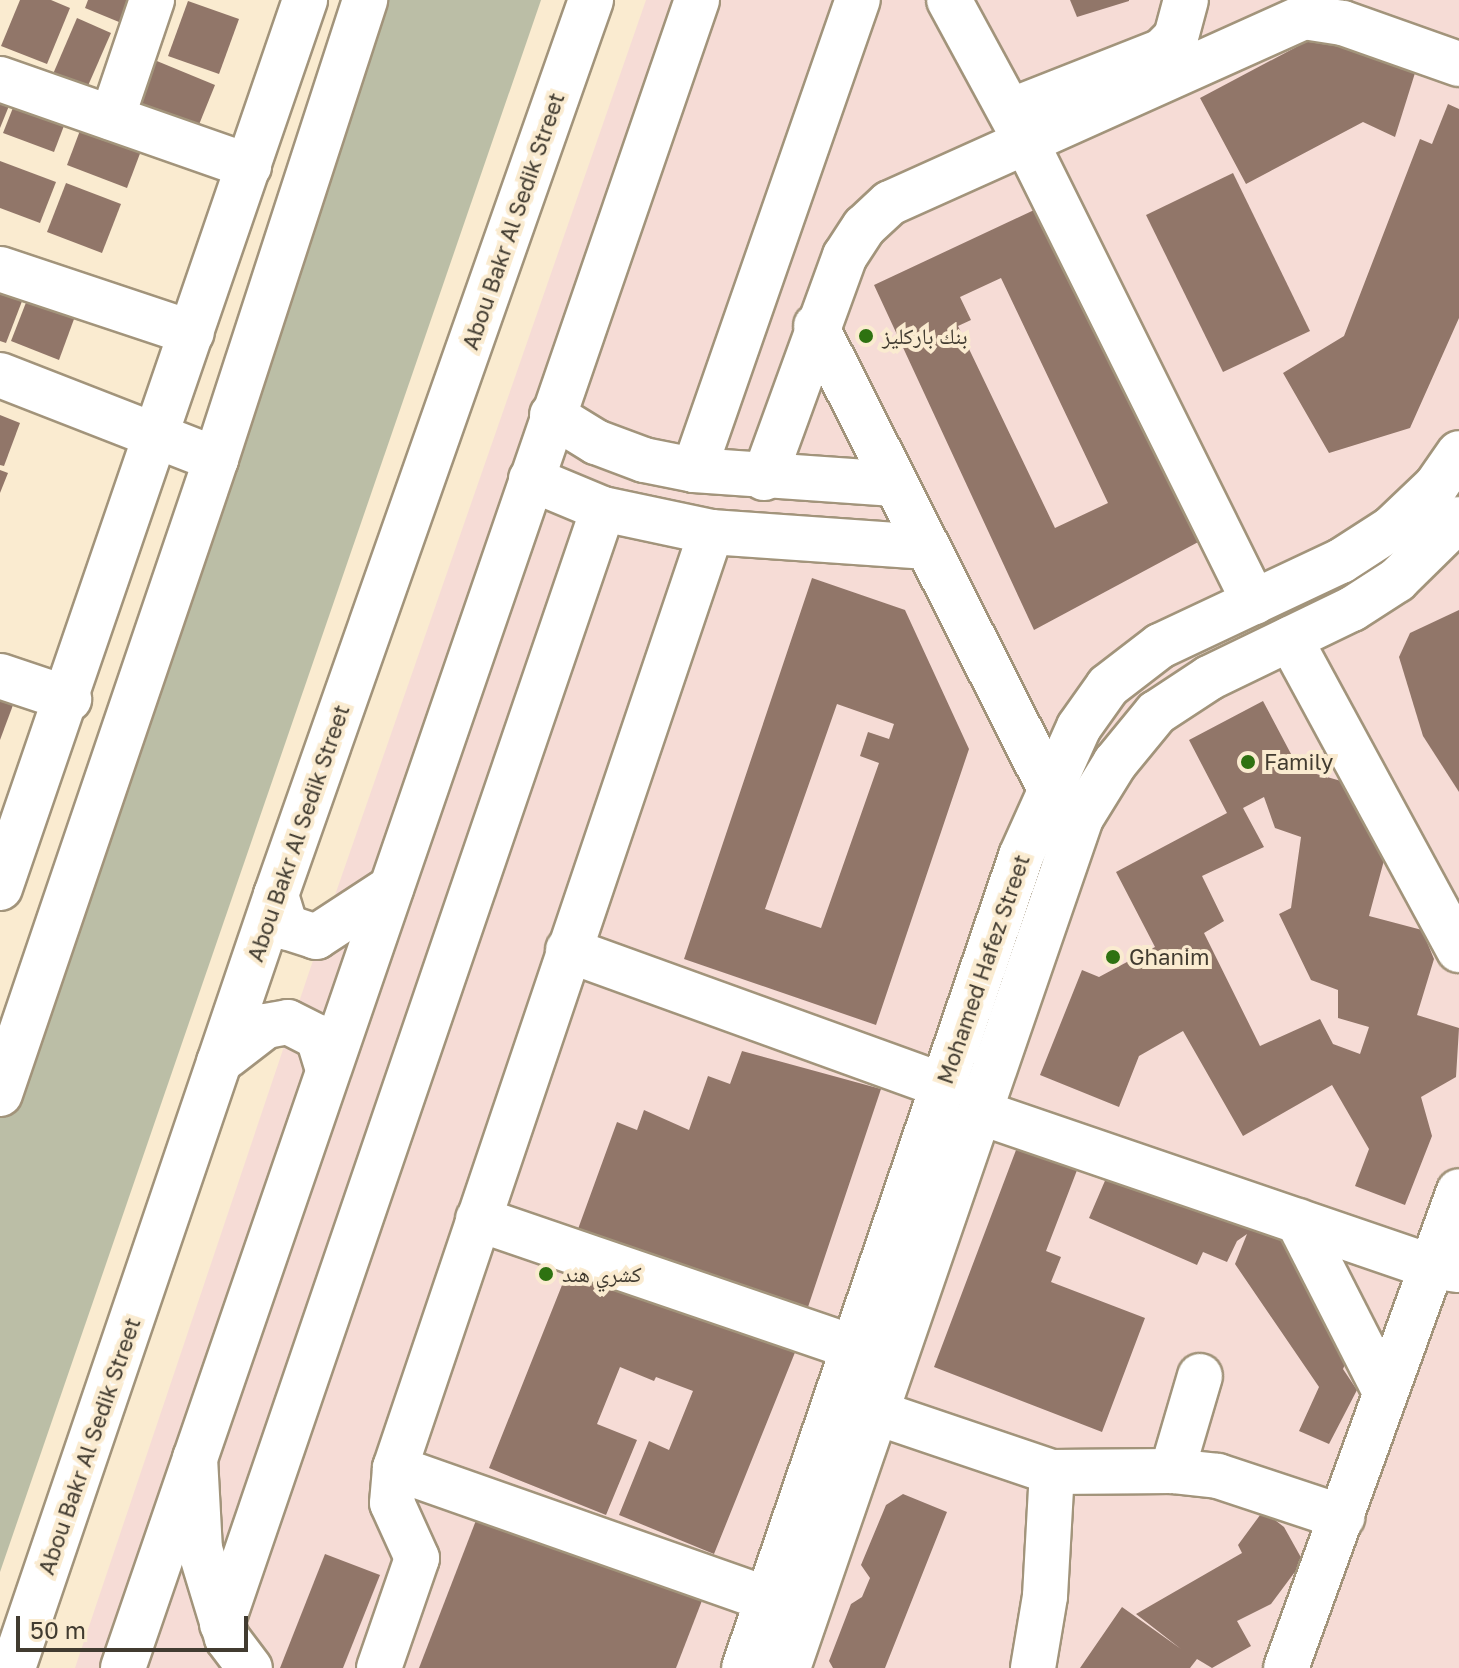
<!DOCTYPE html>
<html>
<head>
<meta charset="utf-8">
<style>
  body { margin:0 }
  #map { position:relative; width:1459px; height:1668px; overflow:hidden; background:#faebd0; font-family:"Golos Text","Noto Naskh Arabic",sans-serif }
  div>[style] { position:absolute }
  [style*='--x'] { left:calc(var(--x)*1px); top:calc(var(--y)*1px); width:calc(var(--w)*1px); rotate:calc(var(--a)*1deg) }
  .commercial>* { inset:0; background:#f6dcd6 }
  .green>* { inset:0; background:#bbbea6 }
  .building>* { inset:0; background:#917669 }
  .roads { filter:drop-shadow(2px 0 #a2947b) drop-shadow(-2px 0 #a2947b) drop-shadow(0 2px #a2947b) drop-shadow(0 -2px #a2947b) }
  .minor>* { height:44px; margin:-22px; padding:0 22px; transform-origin:22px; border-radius:22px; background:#fff }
  .major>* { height:44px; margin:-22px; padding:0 22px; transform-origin:22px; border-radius:22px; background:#fff }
  .dots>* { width:22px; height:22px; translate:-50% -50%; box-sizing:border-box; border:4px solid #faebd0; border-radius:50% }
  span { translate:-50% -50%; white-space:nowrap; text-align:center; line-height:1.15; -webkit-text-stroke:8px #faebd0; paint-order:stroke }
  .street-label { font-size:22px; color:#413b30 }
  .poi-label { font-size:22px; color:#413b30 }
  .left { translate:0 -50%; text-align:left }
  .scale { position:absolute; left:16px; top:1616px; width:232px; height:36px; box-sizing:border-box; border:4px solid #413b30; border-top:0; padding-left:10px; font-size:24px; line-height:28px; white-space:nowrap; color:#413b30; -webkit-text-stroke:6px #faebd0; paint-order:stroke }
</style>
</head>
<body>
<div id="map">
  <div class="commercial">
    <div style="clip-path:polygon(646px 0,1459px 0,1459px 1668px,75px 1668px,333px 901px)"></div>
  </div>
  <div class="green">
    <div style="clip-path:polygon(347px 0,541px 0,0 1572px,0 1026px)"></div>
  </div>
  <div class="building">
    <div style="clip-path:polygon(20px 0,51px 0,70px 8px,47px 64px,1px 46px)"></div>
    <div style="clip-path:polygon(88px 0,129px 0,119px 22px,85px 8px)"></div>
    <div style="clip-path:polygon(1070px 0,1129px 0,1129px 1px,1077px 17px)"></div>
    <div style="clip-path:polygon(188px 1px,239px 19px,219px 74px,168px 56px)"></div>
    <div style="clip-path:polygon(77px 18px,111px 33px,87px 88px,53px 74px)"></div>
    <div style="clip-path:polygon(1317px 36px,1373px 45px,1415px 73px,1395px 137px,1363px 122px,1246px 184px,1200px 98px)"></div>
    <div style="clip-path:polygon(152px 59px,215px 85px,196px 132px,132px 105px)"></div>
    <div style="clip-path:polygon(20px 90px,70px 110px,54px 152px,3px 133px)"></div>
    <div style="clip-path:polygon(0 91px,13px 96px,0 128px)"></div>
    <div style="clip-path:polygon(1448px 104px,1459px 109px,1459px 318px,1410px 428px,1329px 453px,1283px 373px,1344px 336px,1420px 139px,1432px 144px)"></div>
    <div style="clip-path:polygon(84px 120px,144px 143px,127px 188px,67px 165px)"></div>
    <div style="clip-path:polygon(0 161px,56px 182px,40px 223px,0 208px)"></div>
    <div style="clip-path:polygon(1233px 173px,1310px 331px,1223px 372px,1146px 215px)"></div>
    <div style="clip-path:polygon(66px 183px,121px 204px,102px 253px,47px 232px)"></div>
    <div style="clip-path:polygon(evenodd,1049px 203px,1202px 540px,1034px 630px,874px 285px,1049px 203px,1001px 278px,1108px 503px,1055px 528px,958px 326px,971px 320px,960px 297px,1001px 278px)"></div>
    <div style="clip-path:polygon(34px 282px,81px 300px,59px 360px,11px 341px)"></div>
    <div style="clip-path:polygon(0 287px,24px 296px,6px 343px,0 341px)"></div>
    <div style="clip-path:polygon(0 415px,20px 423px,4px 466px,0 465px)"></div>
    <div style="clip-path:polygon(0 470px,8px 473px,0 493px)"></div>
    <div style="clip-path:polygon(evenodd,812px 578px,905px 610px,969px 749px,876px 1025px,684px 959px,812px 578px,837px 704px,894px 724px,889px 739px,868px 732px,860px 756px,879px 763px,821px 928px,765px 909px,837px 704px)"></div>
    <div style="clip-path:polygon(1459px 610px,1459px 792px,1423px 736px,1399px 657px,1410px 633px)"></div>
    <div style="clip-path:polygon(0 691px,16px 697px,0 740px)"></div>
    <div style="clip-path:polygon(evenodd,1263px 701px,1299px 769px,1355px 785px,1386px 853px,1369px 916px,1422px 930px,1434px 959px,1417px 1015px,1459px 1028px,1456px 1077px,1421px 1097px,1432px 1136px,1405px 1205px,1355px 1186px,1369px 1149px,1332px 1085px,1243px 1136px,1183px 1031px,1139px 1056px,1119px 1107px,1040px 1075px,1082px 970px,1099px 977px,1155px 947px,1116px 872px,1227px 813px,1189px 740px,1263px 701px,1264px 797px,1275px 828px,1301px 837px,1291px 908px,1279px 914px,1311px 980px,1338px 990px,1338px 1018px,1369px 1027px,1360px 1054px,1333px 1044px,1320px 1019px,1260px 1046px,1204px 933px,1224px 921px,1202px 876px,1264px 847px,1243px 808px,1264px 797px)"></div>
    <div style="clip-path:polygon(742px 1051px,881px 1089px,806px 1313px,578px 1229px,617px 1122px,637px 1130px,644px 1110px,689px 1130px,708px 1076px,730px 1084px)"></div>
    <div style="clip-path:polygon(1019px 1142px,1079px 1165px,1046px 1251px,1061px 1257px,1051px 1282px,1145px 1318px,1102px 1432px,934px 1367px)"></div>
    <div style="clip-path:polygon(1107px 1176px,1134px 1188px,1147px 1180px,1266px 1214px,1354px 1344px,1343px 1369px,1357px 1390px,1329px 1444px,1299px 1431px,1319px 1387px,1235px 1264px,1247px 1234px,1237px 1241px,1227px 1262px,1203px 1252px,1197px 1265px,1089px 1218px)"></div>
    <div style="clip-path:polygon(572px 1260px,796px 1350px,714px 1554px,619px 1515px,649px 1441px,669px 1450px,693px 1391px,656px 1377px,654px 1381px,620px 1367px,597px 1424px,637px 1440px,606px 1515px,489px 1468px)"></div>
    <div style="clip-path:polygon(903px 1494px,947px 1512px,885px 1668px,833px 1668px,829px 1661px,851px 1604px,862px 1597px,870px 1578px,861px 1565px,886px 1505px)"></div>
    <div style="clip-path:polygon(480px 1510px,703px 1598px,676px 1668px,419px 1668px)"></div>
    <div style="clip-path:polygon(1263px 1511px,1284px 1527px,1303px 1561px,1271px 1604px,1237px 1621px,1251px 1646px,1212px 1668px,1197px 1659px,1190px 1668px,1080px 1668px,1122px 1607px,1181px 1649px,1136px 1614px,1242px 1553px,1238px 1545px)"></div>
    <div style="clip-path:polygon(325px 1554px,380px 1575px,343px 1668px,280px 1668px)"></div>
  </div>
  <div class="roads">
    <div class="minor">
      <div style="--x:949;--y:0;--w:159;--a:61.5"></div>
      <div style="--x:1025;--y:140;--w:516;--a:63.63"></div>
      <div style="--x:0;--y:79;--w:264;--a:19.3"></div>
      <div style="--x:1010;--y:111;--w:163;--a:-21.5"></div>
      <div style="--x:1162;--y:51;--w:20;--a:-45"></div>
      <div style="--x:1176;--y:37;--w:38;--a:-75"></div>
      <div style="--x:112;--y:118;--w:125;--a:-71.3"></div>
      <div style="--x:0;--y:269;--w:202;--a:18.4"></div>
      <div style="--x:816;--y:326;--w:517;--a:63.19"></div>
      <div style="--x:0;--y:375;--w:232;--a:21.3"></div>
      <div style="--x:552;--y:415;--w:52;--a:31.5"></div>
      <div style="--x:596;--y:442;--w:51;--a:20.6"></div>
      <div style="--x:644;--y:460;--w:51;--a:11.3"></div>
      <div style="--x:694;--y:470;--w:201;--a:4"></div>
      <div style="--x:694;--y:470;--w:498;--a:-70.8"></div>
      <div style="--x:764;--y:478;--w:236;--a:-70"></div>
      <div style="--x:845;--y:256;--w:35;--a:-57"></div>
      <div style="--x:864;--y:227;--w:35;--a:-43"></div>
      <div style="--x:890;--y:203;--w:454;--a:-24.2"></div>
      <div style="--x:1304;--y:17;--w:39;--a:9"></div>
      <div style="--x:1343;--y:23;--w:123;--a:19.5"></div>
      <div style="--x:531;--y:479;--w:78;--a:22.6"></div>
      <div style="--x:603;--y:509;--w:110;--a:12"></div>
      <div style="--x:711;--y:532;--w:217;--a:4"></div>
      <div style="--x:1290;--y:639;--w:354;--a:61.5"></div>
      <div style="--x:0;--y:676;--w:73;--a:18.4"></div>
      <div style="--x:0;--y:888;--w:939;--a:-71.04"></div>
      <div style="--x:568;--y:950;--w:399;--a:19.9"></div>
      <div style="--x:0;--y:1094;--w:671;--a:-71.21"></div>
      <div style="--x:216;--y:459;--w:483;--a:-72"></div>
      <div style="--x:982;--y:1113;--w:472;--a:18.9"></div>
      <div style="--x:1429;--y:1266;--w:29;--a:8"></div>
      <div style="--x:478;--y:1219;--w:398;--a:18.9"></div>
      <div style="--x:1298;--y:1221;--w:192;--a:63"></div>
      <div style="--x:851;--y:1404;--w:212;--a:18.7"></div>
      <div style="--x:1052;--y:1472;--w:120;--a:-0.5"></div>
      <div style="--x:1172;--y:1471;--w:46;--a:6.2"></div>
      <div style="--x:1218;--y:1476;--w:131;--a:18.3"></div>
      <div style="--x:195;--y:1458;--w:91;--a:86.9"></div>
      <div style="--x:200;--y:1549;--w:93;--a:73.1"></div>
      <div style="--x:227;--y:1638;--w:38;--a:53"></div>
      <div style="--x:395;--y:1468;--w:395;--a:19.4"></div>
      <div style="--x:1172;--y:1471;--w:99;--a:-73.6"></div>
      <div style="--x:222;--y:1624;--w:1178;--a:-71.13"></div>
      <div style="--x:379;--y:1668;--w:116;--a:-70.9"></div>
      <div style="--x:417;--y:1558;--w:60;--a:-114.4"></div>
      <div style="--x:392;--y:1503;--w:35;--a:-85"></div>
      <div style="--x:395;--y:1468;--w:988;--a:-71.34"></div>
      <div style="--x:744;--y:1668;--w:858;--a:-71.16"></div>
      <div style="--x:1021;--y:856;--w:141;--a:-65.8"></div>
      <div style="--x:1079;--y:727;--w:50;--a:-54.7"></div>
      <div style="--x:1108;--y:686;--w:66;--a:-37.6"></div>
      <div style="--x:1160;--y:646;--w:200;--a:-25.2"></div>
      <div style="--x:1341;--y:561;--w:61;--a:-32.9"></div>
      <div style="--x:1392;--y:528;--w:61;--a:-43.7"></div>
      <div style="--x:1436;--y:486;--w:40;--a:-55.1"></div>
      <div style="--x:788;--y:1668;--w:899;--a:-70.98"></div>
      <div style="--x:1081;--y:818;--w:65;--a:-58.3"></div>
      <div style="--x:1115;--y:763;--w:65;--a:-50.6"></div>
      <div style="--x:1156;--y:713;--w:64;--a:-33.4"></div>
      <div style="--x:1209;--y:678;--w:159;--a:-25.8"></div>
      <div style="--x:1352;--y:609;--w:54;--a:-32.8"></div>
      <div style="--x:1397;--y:580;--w:87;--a:-44.5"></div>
      <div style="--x:1033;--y:1668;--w:73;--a:-80.5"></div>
      <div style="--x:1045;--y:1596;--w:124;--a:-86.8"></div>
      <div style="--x:1286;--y:1668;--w:507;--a:-70.07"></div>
    </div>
    <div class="major">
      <div style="--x:276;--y:895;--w:34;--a:73"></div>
      <div style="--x:286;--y:927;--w:32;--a:18"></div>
      <div style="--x:316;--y:937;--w:90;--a:-33.2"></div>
      <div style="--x:219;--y:1062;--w:59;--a:-37.5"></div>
      <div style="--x:266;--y:1026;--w:22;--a:-10"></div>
      <div style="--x:288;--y:1022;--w:34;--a:27"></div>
      <div style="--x:318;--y:1037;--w:34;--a:73"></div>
      <div style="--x:13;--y:1668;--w:817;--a:-71.21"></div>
      <div style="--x:276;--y:895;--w:949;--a:-70.61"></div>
      <div style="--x:123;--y:1668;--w:1764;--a:-71.01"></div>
    </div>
  </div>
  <div class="dots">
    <div style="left:866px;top:336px;background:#2e7211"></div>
    <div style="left:1248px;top:762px;background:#2e7211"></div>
    <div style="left:1113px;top:957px;background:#2e7211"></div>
    <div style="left:546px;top:1274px;background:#2e7211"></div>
  </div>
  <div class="street-label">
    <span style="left:513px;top:221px;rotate:-71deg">Abou Bakr Al Sedik Street</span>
    <span style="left:298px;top:833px;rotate:-71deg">Abou Bakr Al Sedik Street</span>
    <span style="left:983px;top:969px;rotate:-71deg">Mohamed Hafez Street</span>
    <span style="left:89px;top:1446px;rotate:-71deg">Abou Bakr Al Sedik Street</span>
  </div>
  <div class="poi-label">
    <span class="left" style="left:882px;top:336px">بنك باركليز</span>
    <span class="left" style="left:1264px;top:762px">Family</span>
    <span class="left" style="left:1129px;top:957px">Ghanim</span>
    <span class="left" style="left:562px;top:1274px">كشري هند</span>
  </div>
  <div class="scale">50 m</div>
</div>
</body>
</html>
